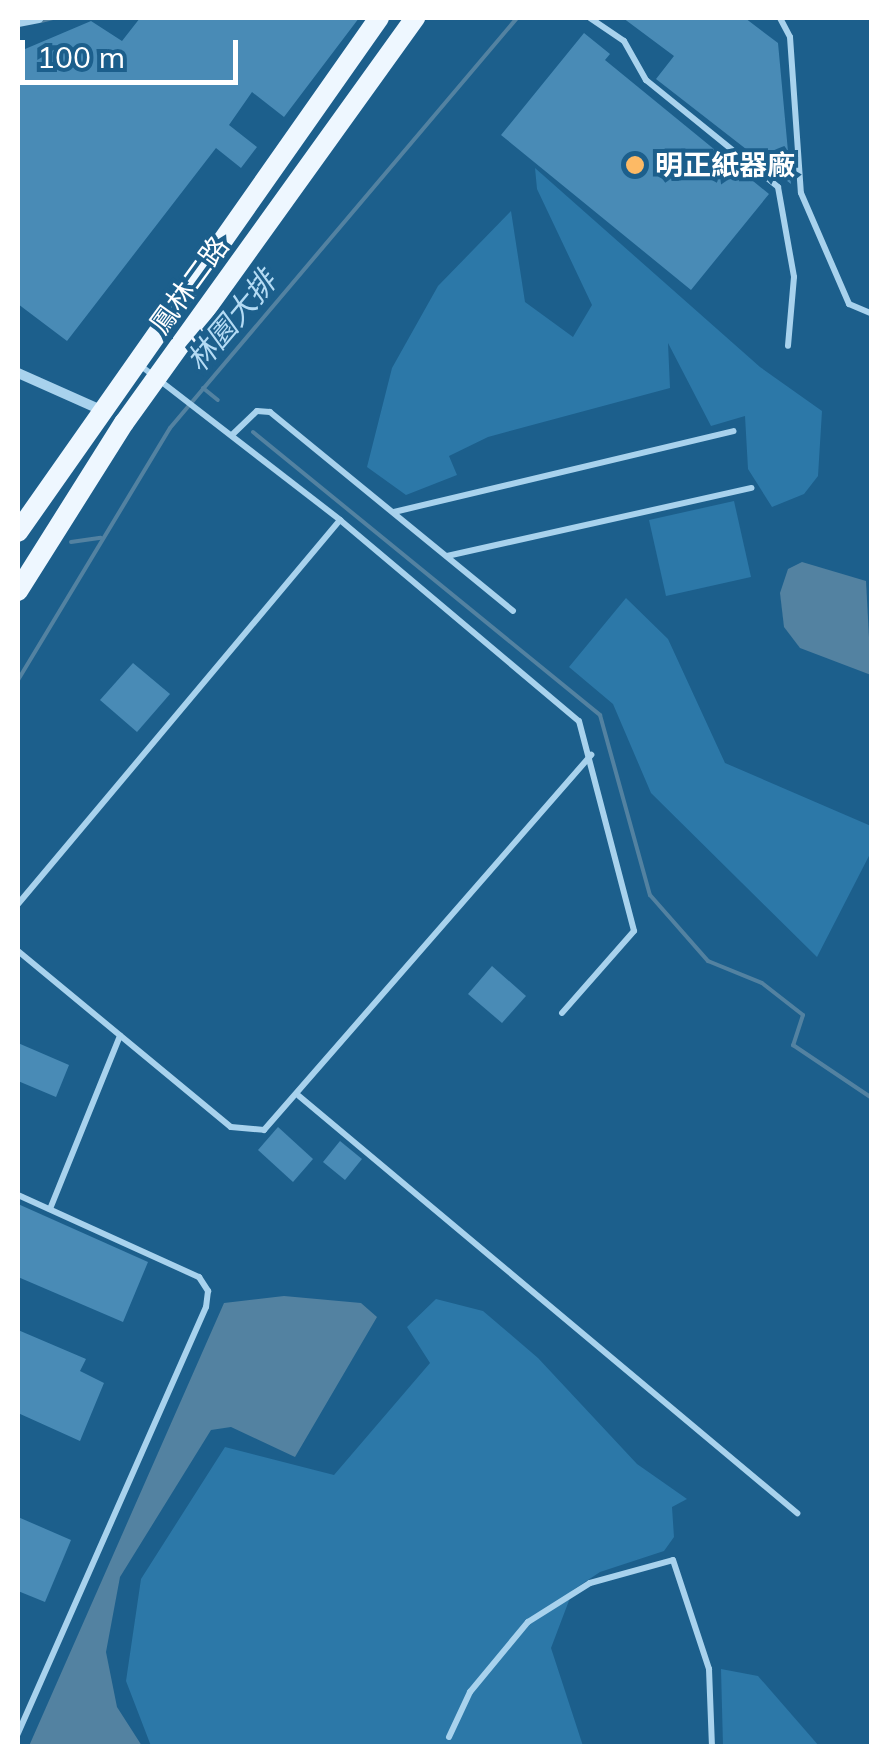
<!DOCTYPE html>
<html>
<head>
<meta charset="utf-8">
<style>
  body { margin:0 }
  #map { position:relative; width:889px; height:1764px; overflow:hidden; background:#1c5f8c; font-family:Mulish,"Noto Sans TC",sans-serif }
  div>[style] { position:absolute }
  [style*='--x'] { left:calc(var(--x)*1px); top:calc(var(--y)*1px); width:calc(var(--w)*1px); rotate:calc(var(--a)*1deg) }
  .green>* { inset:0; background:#2c78a8 }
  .water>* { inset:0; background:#5382a1 }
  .stream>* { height:4px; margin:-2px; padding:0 2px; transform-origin:2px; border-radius:2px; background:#5382a1 }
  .building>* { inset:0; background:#498bb6 }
  .service>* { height:6px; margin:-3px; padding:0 3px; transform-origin:3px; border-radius:3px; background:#a8d2ed }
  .minor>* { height:10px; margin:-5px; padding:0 5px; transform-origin:5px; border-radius:5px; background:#a8d2ed }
  .primary>* { height:20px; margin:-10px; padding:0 10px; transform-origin:10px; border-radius:10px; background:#eef7ff }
  .dots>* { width:28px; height:28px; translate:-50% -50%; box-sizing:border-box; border:5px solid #1c5f8c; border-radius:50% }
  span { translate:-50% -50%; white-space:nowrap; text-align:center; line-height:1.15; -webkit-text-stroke:8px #1c5f8c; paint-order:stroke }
  .poi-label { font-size:28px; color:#fff; font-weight:700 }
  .left { translate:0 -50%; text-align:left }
  .street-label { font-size:28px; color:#fff }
  .water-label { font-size:30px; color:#b4dbf4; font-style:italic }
  .frame { position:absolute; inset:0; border:20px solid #fff; pointer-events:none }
  .scale { position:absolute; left:20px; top:40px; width:218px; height:45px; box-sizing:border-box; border:5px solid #fff; border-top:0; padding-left:12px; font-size:30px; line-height:35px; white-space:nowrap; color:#fff; -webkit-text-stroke:8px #1c5f8c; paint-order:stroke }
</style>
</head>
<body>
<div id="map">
  <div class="green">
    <div style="clip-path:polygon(535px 168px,760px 367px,822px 411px,818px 476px,804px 494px,772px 507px,748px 469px,745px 416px,711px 426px,668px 343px,670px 388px,488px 437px,449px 456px,457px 475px,406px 495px,367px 467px,392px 368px,438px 286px,511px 211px,525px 302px,573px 337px,592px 305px,537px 189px)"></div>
    <div style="clip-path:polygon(734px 501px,751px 577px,666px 596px,649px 520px)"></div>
    <div style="clip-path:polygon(626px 598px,668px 639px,725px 763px,871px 826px,871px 852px,817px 957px,651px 793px,613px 704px,569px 667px)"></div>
    <div style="clip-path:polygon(436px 1299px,483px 1311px,538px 1358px,637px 1464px,687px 1499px,672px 1507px,674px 1537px,664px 1551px,600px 1572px,573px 1590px,551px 1648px,583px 1746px,151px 1746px,126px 1681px,141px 1579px,225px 1447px,334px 1475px,430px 1363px,407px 1327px)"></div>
    <div style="clip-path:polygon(721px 1669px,758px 1676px,819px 1746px,723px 1746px)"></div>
  </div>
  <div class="water">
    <div style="clip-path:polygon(802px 562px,866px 581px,871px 675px,800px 648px,784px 627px,780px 593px,788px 569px)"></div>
    <div style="clip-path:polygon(284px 1296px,361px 1303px,377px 1317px,295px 1457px,231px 1427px,211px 1430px,120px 1577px,106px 1652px,117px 1707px,142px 1746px,29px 1746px,224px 1303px)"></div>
  </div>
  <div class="stream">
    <div style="--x:41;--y:21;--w:12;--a:-14"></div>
    <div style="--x:203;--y:388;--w:19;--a:39"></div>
    <div style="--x:253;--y:432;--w:448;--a:39.2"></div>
    <div style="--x:600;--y:715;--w:187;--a:74.5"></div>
    <div style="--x:650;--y:895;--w:88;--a:48.7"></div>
    <div style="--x:708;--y:961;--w:58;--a:22.2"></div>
    <div style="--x:762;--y:983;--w:52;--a:38"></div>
    <div style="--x:803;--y:1015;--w:32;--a:108"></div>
    <div style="--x:793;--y:1045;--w:95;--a:33.9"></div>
    <div style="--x:71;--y:542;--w:30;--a:-8"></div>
    <div style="--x:18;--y:680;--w:294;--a:-58.9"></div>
    <div style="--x:170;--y:428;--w:537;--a:-49.76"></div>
  </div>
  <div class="building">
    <div style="clip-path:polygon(140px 18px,359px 18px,284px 117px,252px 92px,229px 125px,257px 147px,241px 168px,216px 148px,67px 341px,18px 304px,18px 52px,91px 21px,122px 41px)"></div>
    <div style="clip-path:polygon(623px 18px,745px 18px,778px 43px,791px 184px,656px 79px,674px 56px)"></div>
    <div style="clip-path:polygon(584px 33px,610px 54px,605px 60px,769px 194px,691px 290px,501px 135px)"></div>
    <div style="clip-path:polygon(133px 663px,170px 694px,137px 732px,100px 700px)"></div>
    <div style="clip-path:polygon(492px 966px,526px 996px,502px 1023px,468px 994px)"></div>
    <div style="clip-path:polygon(18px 1043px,69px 1065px,56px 1097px,18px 1081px)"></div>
    <div style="clip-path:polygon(278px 1127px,313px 1159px,293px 1182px,258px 1150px)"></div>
    <div style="clip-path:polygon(340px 1141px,362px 1159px,345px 1180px,323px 1162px)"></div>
    <div style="clip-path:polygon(18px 1204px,148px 1262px,123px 1322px,18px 1277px)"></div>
    <div style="clip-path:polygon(18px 1330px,86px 1359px,80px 1371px,104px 1383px,80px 1441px,18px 1413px)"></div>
    <div style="clip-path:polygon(18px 1517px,71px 1540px,45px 1602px,18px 1591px)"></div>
  </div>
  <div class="service">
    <div style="--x:590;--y:18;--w:41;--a:34.1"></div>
    <div style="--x:624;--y:41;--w:45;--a:60.6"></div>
    <div style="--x:646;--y:80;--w:170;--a:39"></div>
    <div style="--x:778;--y:187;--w:91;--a:79.9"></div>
    <div style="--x:794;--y:277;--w:69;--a:95"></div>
    <div style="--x:780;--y:18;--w:21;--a:62"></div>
    <div style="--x:790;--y:37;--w:156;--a:86"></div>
    <div style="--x:801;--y:193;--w:121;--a:66.6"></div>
    <div style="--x:849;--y:304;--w:25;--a:23"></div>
    <div style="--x:141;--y:366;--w:252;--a:37.7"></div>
    <div style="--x:340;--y:520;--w:312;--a:40.1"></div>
    <div style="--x:579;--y:721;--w:217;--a:75.3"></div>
    <div style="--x:634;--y:931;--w:109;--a:131.3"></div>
    <div style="--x:233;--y:434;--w:33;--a:-44"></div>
    <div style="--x:257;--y:411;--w:13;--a:4"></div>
    <div style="--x:270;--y:412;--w:314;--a:39.3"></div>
    <div style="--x:394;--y:512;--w:349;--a:-13.4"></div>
    <div style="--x:447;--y:556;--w:312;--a:-12.6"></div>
    <div style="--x:18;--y:904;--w:501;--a:-50.02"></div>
    <div style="--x:18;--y:951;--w:276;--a:39.6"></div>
    <div style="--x:231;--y:1127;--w:33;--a:5"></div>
    <div style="--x:264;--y:1130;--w:498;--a:-48.9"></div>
    <div style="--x:299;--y:1096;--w:650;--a:39.94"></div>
    <div style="--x:18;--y:1195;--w:199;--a:24.4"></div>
    <div style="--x:199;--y:1277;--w:17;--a:57"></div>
    <div style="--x:208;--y:1291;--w:16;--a:97"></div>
    <div style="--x:206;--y:1307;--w:467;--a:113.8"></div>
    <div style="--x:50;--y:1209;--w:187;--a:-68"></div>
    <div style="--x:449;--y:1737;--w:50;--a:-65"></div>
    <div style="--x:470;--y:1692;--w:91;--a:-50.4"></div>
    <div style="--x:528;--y:1622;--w:73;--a:-32.2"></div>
    <div style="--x:590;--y:1583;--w:86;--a:-15.5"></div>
    <div style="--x:673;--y:1560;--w:115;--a:71.7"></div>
    <div style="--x:709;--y:1669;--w:77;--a:87.8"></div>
  </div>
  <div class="minor">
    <div style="--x:18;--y:22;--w:21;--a:-11"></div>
    <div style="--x:18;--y:373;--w:91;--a:24"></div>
  </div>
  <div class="primary">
    <div style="--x:18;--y:532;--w:628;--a:-54.92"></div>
    <div style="--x:18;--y:591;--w:199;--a:-57.8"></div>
    <div style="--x:124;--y:423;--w:499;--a:-54.3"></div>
  </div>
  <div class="dots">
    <div style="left:635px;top:165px;background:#fdba65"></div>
  </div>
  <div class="poi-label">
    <span class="left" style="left:655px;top:165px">明正紙器廠</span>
  </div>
  <div class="street-label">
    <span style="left:189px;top:285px;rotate:-54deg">鳳林二路</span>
  </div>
  <div class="water-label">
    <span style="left:231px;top:321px;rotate:-50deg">林園大排</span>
  </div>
  <div class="frame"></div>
  <div class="scale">100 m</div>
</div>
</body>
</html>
